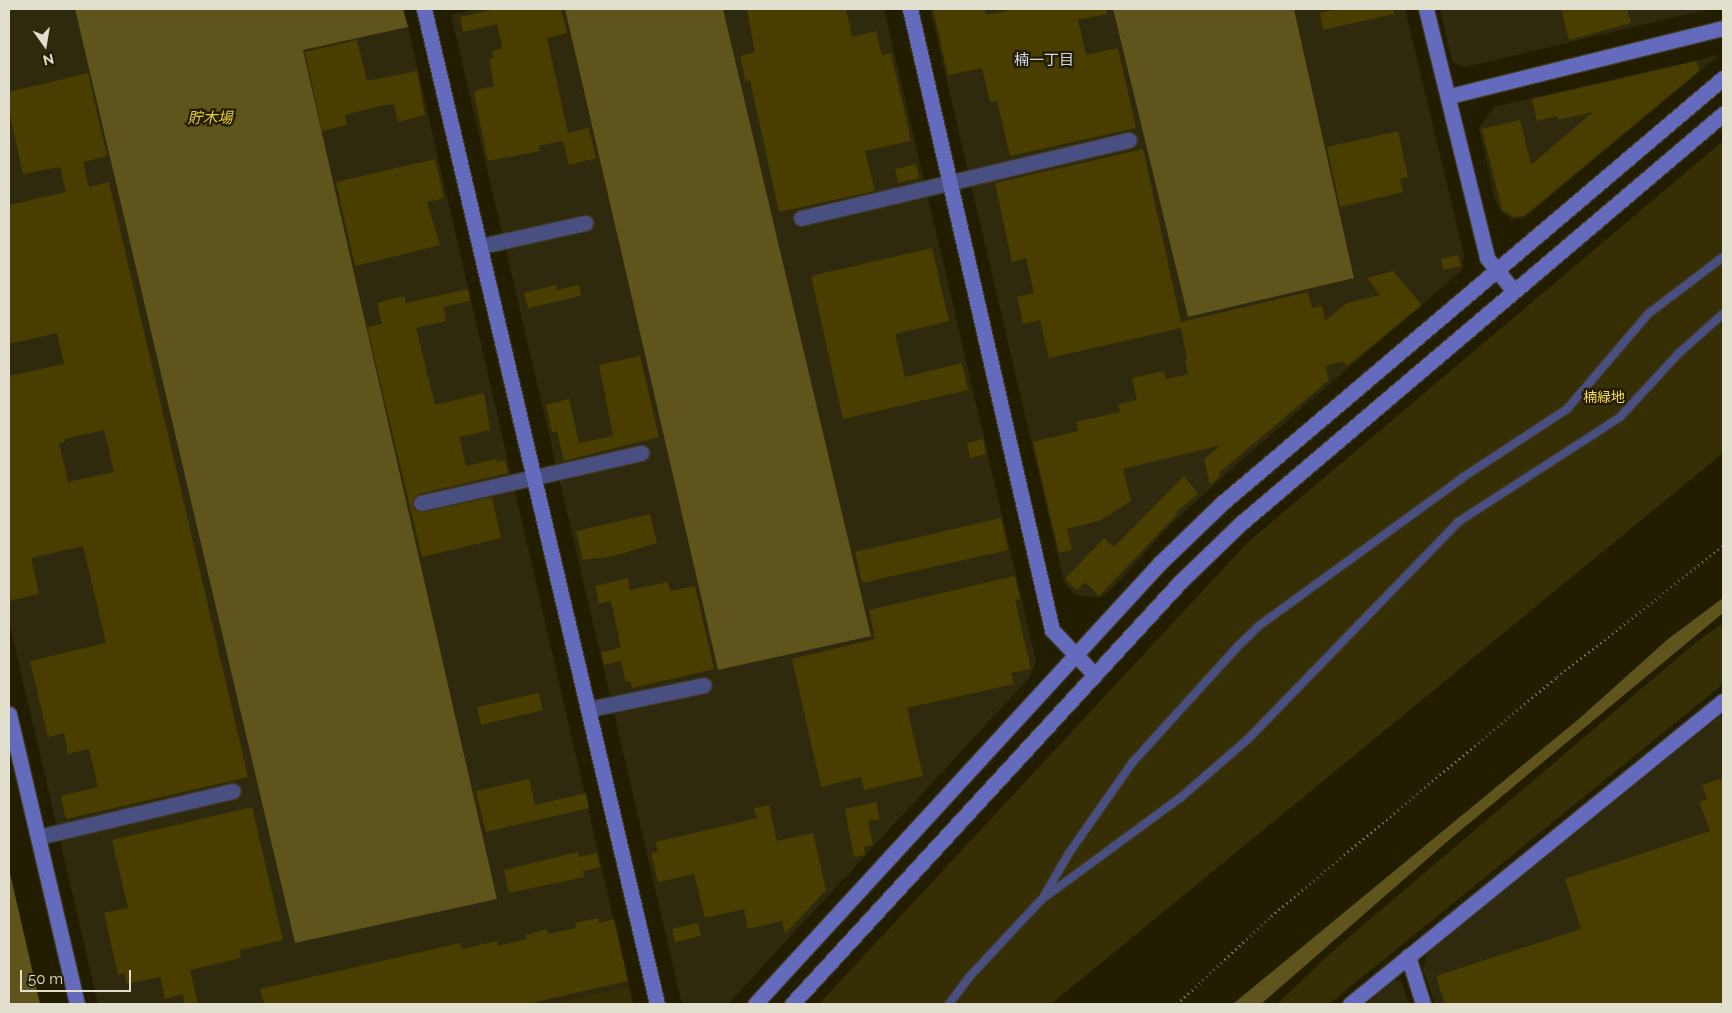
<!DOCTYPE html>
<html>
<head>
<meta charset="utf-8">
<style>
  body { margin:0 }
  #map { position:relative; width:1732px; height:1013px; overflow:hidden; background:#231d00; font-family:Raleway,"Noto Sans JP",sans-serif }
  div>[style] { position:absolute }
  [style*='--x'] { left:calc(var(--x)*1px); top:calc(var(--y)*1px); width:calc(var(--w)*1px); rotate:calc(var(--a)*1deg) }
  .built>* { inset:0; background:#2f2a0d }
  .green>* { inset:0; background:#362e05 }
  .water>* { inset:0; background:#60541d }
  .building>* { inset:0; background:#493e00 }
  .path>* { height:2.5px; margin-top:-1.25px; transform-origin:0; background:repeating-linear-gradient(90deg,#7a755e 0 1px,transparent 0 5px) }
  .roads { filter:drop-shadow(1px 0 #3e381d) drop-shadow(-1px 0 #3e381d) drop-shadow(0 1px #3e381d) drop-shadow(0 -1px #3e381d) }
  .lane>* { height:8px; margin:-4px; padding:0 4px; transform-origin:4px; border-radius:4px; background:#4a4f82 }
  .street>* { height:15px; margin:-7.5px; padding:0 7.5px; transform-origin:7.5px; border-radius:7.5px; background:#4a4f82 }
  .secondary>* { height:15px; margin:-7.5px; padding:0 7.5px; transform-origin:7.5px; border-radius:7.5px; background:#646bbd }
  span { translate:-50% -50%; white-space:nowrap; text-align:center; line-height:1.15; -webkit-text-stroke:4.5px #231d00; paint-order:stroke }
  .park-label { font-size:14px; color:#fade54 }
  .neighbourhood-label { font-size:15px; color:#d3d7f4 }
  .water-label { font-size:15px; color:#e6c93a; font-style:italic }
  .frame { position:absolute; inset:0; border:10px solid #e3dfce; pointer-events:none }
  .north { position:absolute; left:20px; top:20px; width:50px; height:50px; -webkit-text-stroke:4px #231d00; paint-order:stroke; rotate:167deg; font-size:14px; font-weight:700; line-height:20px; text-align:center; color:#e3dfce }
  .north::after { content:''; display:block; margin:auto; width:18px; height:22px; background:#e3dfce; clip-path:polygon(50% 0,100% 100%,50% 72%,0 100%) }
  .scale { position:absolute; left:20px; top:970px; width:111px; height:22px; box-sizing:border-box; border:2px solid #e3dfce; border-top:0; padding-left:6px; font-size:15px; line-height:18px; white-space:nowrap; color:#e3dfce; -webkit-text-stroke:4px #231d00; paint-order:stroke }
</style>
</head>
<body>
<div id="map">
  <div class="built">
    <div style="clip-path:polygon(9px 9px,75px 9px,295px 943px,497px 898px,303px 50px,408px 27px,629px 986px,550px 1004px,98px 1004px,9px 621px)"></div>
    <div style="clip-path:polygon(476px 9px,565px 9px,718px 670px,871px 635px,723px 9px,884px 9px,1036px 661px,1030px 677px,728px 1004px,685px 1004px,681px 1000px,451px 15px)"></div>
    <div style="clip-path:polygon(930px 9px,1113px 9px,1188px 317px,1354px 277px,1294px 9px,1405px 9px,1464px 255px,1462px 270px,1238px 463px,1169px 526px,1112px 589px,1099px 598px,1075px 595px,1064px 582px)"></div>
    <div style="clip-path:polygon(1440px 9px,1709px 9px,1466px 67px,1452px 62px)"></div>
    <div style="clip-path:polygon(1719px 55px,1523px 219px,1511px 219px,1501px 211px,1495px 200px,1479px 128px,1494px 107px)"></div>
    <div style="clip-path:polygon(1723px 714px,1723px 1004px,1435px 1004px,1423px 970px,1427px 953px)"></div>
    <div style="clip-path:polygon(1395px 980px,1401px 981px,1409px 1004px,1366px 1004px)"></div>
  </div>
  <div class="green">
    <div style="clip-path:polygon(1723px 141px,1723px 453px,1051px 1004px,819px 1004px,1248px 542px)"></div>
    <div style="clip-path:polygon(1723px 623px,1723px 684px,1329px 1004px,1277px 1004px,1335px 949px,1694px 644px)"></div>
    <div style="clip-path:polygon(629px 986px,633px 1004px,550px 1004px)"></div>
  </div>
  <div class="water">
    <div style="clip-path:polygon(75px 9px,403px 9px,408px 27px,303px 50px,497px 899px,295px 943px)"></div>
    <div style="clip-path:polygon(565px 9px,723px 9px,871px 636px,718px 670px)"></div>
    <div style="clip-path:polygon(1113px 9px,1294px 9px,1354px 278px,1188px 317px)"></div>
    <div style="clip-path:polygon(1723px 598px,1723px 613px,1449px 840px,1261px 1004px,1233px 1004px,1580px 718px,1668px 639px)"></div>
    <div style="clip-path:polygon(9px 869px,40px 1004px,9px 1004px)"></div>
  </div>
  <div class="building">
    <div style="clip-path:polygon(495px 9px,561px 9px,567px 33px,547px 38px,568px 133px,589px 128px,596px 158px,569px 165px,563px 141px,539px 146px,540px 151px,488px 161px,474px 94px,476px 90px,494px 86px,489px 59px,493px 58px,492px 51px,502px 48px,497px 24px,463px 32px,460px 17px)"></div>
    <div style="clip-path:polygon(747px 9px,846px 9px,852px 37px,876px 31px,882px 55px,891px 53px,911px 141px,865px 151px,875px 191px,779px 212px,750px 80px,746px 82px,740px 56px,755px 52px)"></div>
    <div style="clip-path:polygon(933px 9px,985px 9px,986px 15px,1015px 9px,1106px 9px,1107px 14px,1078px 20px,1086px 55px,1118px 48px,1136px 128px,1010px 156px,997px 101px,990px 102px,982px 68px,948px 75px)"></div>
    <div style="clip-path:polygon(1337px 9px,1393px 9px,1394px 14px,1323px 30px,1320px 13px)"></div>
    <div style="clip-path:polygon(1561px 9px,1627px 9px,1631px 23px,1569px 40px)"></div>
    <div style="clip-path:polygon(357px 40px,367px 81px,417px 71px,425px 115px,398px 122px,394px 104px,385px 105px,345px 115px,347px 125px,322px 131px,305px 52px)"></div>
    <div style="clip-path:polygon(1697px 61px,1699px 71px,1524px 216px,1513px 217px,1502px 210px,1482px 129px,1520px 120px,1531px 165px,1593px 112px,1558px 120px,1557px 116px,1537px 121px,1532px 99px)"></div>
    <div style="clip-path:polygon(evenodd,88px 73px,107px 156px,83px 162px,89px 187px,109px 182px,248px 777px,66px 819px,61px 796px,98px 787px,89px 749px,68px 754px,64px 733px,48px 737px,30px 661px,106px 643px,83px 546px,31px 558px,39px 594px,9px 601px,9px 376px,64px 364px,57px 333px,9px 344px,9px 205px,66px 192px,60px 167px,23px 174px,9px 111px,9px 92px,88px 73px,104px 430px,114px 472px,68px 482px,59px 443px,65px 442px,65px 439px,104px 430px)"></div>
    <div style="clip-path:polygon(1398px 131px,1408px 177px,1400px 179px,1403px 192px,1340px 207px,1327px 147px)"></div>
    <div style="clip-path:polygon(1143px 149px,1181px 322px,1308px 292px,1312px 308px,1322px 306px,1325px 321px,1347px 303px,1380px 295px,1367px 278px,1393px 271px,1422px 305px,1347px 366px,1343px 362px,1325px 366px,1329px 380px,1220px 472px,1220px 476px,1210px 485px,1204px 459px,1221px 445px,1123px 469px,1131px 501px,1099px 521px,1067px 529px,1072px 550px,1059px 553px,1033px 442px,1078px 431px,1076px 422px,1120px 412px,1118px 404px,1137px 400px,1132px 378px,1164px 371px,1166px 379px,1188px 374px,1185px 360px,1187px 359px,1181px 328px,1049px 358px,1040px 320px,1023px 324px,1017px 297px,1034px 293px,1026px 258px,1012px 262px,995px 183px)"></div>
    <div style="clip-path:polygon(435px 159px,444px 198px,427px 202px,440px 245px,355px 266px,336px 182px)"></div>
    <div style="clip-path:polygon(916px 164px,919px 178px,898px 183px,895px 169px)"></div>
    <div style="clip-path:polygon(932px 248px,949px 321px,895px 334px,905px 377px,962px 363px,968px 390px,843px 419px,811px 276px)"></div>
    <div style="clip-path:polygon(1458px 255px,1461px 266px,1443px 270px,1441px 259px)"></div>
    <div style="clip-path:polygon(556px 285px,557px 290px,579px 285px,581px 296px,528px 308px,524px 293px)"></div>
    <div style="clip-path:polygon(468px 289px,470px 301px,443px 307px,446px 321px,416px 328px,435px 405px,484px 393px,490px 430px,459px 437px,466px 466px,496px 459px,497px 462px,505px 460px,508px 473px,419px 494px,412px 505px,414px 510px,423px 512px,492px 497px,501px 538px,422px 557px,367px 327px,382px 324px,377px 303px,404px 296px,406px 303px)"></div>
    <div style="clip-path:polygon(640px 356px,659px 437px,564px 461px,557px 431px,552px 432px,546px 405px,569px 399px,579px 443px,613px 436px,599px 365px)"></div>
    <div style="clip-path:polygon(983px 439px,986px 454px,970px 458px,967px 443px)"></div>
    <div style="clip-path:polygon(1184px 476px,1198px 494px,1176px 512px,1178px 513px,1099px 596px,1085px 582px,1077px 590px,1065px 579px,1104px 538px,1114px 547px)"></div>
    <div style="clip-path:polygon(650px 514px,657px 543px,614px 556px,583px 560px,576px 531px)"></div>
    <div style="clip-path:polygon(1001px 518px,1008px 550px,862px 583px,855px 552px)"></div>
    <div style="clip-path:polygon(1015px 576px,1020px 599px,1015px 600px,1031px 669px,1011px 673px,1014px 684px,907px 708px,923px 776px,864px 790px,861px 777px,821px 787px,792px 659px,875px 639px,869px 610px)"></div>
    <div style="clip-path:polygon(628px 578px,630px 590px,668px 582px,670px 591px,695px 586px,714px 669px,632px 688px,630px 681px,626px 682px,621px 661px,604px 665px,601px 652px,621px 648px,611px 601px,599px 604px,595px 586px)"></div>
    <div style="clip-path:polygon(539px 693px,543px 710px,481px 725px,477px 707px)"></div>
    <div style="clip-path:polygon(1723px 778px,1723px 1004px,1445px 1004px,1436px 976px,1581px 929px,1565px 879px,1710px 831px,1699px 802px,1707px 799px,1702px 785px)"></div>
    <div style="clip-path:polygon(529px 779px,535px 805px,586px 793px,589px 808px,486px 832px,476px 791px)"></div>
    <div style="clip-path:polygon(876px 802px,880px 819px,868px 821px,873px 845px,864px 847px,865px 855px,854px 857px,845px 809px)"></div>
    <div style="clip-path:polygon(769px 805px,777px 841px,813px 833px,826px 890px,785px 934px,782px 921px,748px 929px,744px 909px,705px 918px,694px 874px,658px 882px,651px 853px,658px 852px,656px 842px,757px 818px,754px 808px)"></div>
    <div style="clip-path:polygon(252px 807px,283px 940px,240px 950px,241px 958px,190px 970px,198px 1004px,184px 1004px,183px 994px,165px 999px,160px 977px,127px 984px,124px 973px,118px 975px,104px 913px,128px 908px,112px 840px)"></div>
    <div style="clip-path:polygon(578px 852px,579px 857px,597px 853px,600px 867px,583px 871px,584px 877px,509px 893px,504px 870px)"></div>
    <div style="clip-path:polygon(598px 918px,599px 923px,614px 919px,628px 981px,527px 1004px,264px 1004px,260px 989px,460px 943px,462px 949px,497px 941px,498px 946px,527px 939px,525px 935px,547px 929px,548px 934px,576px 928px,575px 923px)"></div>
    <div style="clip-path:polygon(698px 923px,701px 936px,675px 942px,672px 929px)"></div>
  </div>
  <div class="path">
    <div style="--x:1177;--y:1004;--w:129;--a:-43.1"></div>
    <div style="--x:1271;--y:916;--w:373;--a:-39.9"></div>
    <div style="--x:1557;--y:677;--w:211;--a:-38.3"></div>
  </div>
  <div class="roads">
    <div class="lane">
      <div style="--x:1044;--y:896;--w:50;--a:-59.8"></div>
      <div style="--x:1069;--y:853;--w:110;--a:-55"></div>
      <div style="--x:1132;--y:763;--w:159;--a:-47.8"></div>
      <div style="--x:1239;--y:645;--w:29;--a:-44"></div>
      <div style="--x:1260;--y:625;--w:250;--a:-36"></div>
      <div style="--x:1462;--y:478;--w:126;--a:-33.3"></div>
      <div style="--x:1567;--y:409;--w:125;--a:-49.5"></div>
      <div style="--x:1648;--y:314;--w:94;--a:-37.2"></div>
      <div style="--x:949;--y:1004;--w:36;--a:-53"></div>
      <div style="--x:971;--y:975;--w:103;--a:-47"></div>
      <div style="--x:1041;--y:900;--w:172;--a:-36.3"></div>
      <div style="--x:1180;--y:798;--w:91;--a:-41"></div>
      <div style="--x:1249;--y:738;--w:301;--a:-45.9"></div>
      <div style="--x:1458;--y:522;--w:193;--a:-32.9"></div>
      <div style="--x:1620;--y:417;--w:87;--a:-47.3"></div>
      <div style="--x:1679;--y:353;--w:59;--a:-41.6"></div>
    </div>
    <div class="street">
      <div style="--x:801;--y:218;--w:337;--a:-13.4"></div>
      <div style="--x:481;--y:246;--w:107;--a:-12.5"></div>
      <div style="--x:421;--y:503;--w:226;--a:-12.8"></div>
      <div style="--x:589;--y:709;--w:117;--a:-11.8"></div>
      <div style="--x:38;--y:837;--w:200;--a:-13.3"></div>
    </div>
    <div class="secondary">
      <div style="--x:424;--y:9;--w:1022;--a:76.82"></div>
      <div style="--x:910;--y:9;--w:637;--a:77.12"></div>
      <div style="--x:1052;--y:630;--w:62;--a:46.3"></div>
      <div style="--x:1426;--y:9;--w:256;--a:76.2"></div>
      <div style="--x:1487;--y:258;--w:41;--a:50.9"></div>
      <div style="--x:1450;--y:96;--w:281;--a:-14"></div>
      <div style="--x:9;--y:714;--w:298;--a:76.8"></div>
      <div style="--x:1408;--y:956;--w:50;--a:72.6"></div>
      <div style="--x:755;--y:1004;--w:599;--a:-47.44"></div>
      <div style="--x:1160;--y:563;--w:85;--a:-44"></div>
      <div style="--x:1221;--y:504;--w:658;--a:-40.32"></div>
      <div style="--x:792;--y:1004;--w:573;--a:-47.4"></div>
      <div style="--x:1180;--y:582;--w:83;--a:-44"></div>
      <div style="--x:1240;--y:524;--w:634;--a:-40.33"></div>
      <div style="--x:1350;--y:1004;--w:481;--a:-39.1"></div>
    </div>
  </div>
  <div class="park-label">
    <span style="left:1604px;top:397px">楠緑地</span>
  </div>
  <div class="neighbourhood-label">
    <span style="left:1044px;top:61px">楠一丁目</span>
  </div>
  <div class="water-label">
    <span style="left:210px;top:119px">貯木場</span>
  </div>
  <div class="frame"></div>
  <div class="north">N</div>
  <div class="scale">50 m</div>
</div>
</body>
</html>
